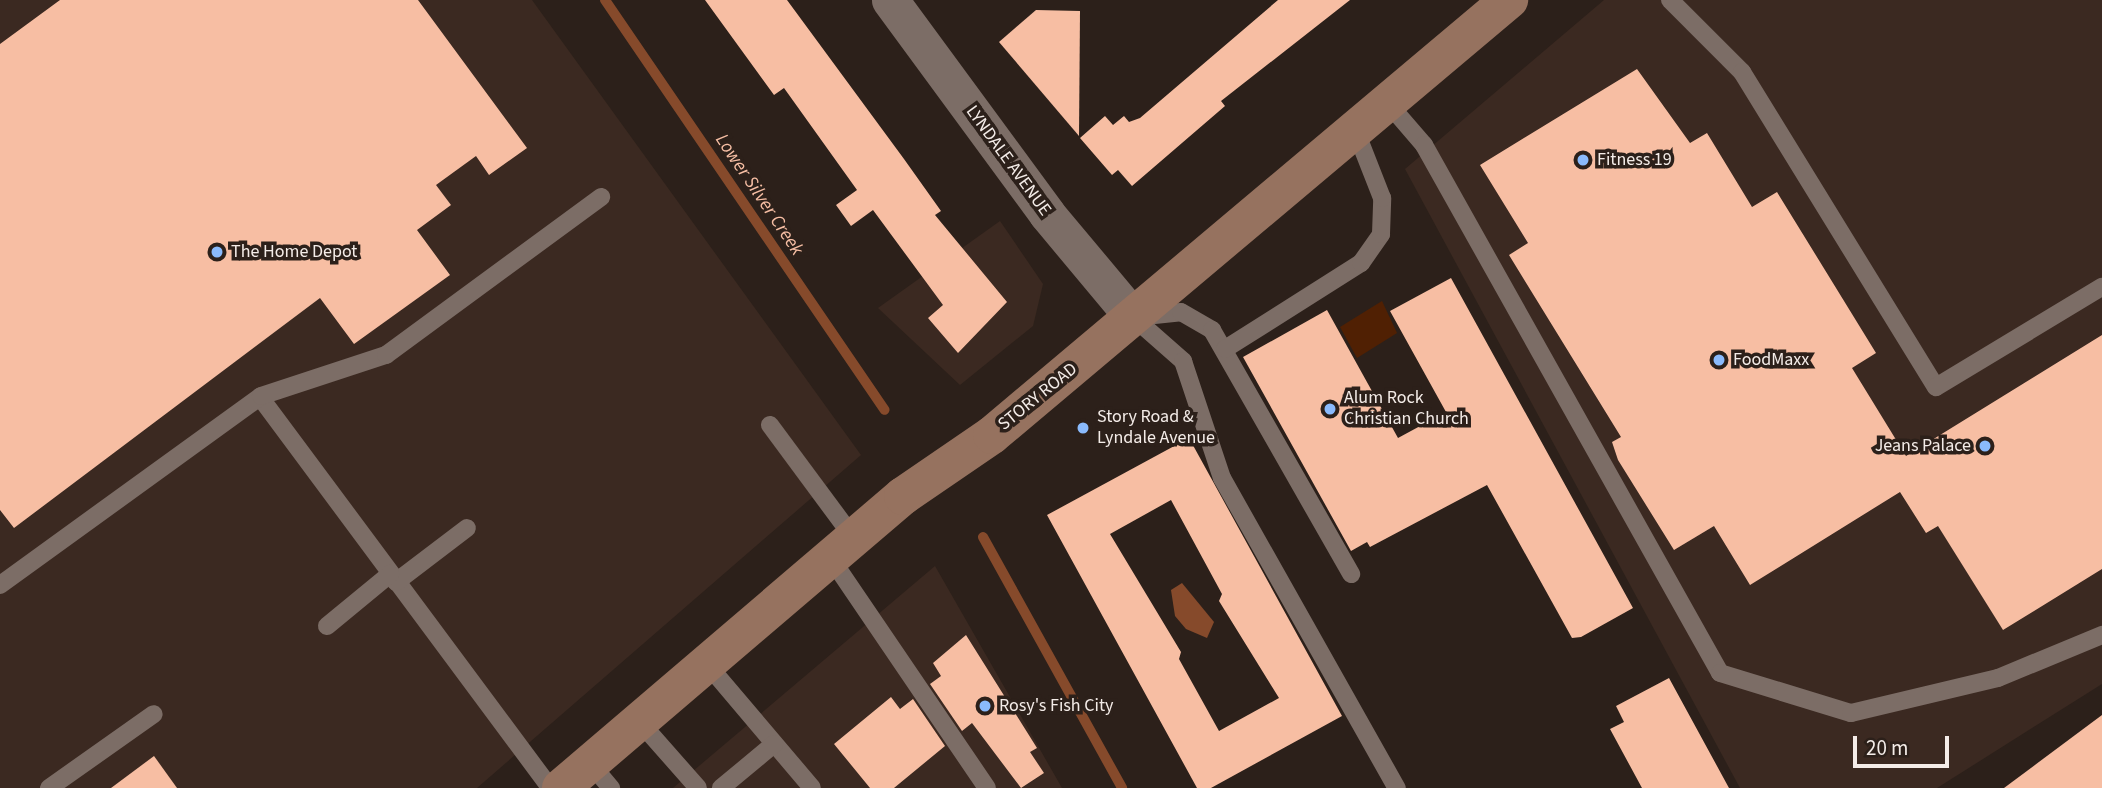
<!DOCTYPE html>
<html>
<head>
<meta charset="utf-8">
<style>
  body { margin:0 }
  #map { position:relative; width:2102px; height:788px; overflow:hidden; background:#2c201a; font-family:"Source Sans 3",sans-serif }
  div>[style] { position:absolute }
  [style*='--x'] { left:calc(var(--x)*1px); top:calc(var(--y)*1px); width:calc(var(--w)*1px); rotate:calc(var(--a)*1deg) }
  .built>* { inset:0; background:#3b2921 }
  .green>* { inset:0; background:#502003 }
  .water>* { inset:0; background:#864a2b }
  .stream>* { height:10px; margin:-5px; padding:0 5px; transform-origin:5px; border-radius:5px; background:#864a2b }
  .building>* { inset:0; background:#f7bea3 }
  .lane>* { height:18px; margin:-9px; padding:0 9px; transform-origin:9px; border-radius:9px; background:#7c6d66 }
  .street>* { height:37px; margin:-18.5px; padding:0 18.5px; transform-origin:18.5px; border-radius:18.5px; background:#7c6d66 }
  .secondary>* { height:38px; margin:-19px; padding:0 19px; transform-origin:19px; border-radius:19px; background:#96725f }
  .dots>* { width:19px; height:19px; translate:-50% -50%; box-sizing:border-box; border:4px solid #2c201a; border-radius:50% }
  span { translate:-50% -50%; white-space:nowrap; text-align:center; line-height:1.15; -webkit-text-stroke:7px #2c201a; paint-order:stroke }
  .poi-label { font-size:18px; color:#f4ece8 }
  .left { translate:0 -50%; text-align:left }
  .right { translate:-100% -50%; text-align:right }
  .street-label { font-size:18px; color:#f4ece8 }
  .water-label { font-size:19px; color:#f6bea4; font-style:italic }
  .scale { position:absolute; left:1853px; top:736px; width:96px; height:32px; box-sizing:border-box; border:4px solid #f4ece8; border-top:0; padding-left:9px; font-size:21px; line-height:24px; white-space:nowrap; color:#f4ece8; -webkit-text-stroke:5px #2c201a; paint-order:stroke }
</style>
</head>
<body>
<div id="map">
  <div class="built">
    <div style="clip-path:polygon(0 0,532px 0,861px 455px,477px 788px,0 788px)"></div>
    <div style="clip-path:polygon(1604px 0,2102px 0,2102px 684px,1937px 788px,1740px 788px,1405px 169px)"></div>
    <div style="clip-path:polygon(1000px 221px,1043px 284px,1033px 326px,960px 385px,878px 308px)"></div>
    <div style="clip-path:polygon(935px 566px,1062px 788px,673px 788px)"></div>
  </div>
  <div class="green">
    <div style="clip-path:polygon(1382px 301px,1397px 333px,1357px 358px,1340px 327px)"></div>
  </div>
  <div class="water">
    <div style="clip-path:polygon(1182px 583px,1214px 622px,1207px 638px,1186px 629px,1175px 616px,1171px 590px)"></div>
  </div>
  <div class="stream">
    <div style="--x:605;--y:0;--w:496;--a:55.7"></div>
    <div style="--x:983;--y:537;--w:287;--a:61"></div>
  </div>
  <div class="building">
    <div style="clip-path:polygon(60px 0,418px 0,527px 148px,489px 175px,476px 156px,436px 185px,451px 205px,417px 230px,450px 275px,354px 344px,320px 298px,14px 528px,0 510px,0 44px)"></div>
    <div style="clip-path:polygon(705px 0,787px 0,904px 159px,941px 211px,935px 215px,1007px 302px,958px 353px,928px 318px,943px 305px,873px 210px,851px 226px,836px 205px,857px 190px,784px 88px,774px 95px)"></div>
    <div style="clip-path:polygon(1278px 0,1350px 0,1221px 101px,1225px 106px,1132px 186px,1118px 170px,1112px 175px,1080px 138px,1105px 116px,1113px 125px,1124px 116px,1129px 122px,1140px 118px)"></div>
    <div style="clip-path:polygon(1036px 10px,1080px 11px,1079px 136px,999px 42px)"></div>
    <div style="clip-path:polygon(1637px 69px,1690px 143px,1707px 133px,1752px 207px,1777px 192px,1876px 353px,1852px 368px,1906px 456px,2102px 335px,2102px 569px,2003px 630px,1938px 526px,1926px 533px,1900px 492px,1750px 585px,1714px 526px,1674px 550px,1618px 460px,1612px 442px,1621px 437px,1509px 255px,1528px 243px,1480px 165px)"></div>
    <div style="clip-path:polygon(1451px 278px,1633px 608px,1581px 637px,1572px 638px,1487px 485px,1370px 547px,1367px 542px,1351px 551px,1243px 357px,1327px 310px,1398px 438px,1446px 412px,1390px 311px)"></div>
    <div style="clip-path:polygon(evenodd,1189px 438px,1342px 716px,1211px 788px,1197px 788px,1047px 515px,1189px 438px,1171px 500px,1222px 594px,1219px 601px,1279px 698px,1219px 731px,1179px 659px,1181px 652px,1110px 534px,1171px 500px)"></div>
    <div style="clip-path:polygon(966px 635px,1037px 748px,1030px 752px,1044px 773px,1021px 788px,972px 723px,962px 731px,930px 684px,941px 676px,933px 663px)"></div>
    <div style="clip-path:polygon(1669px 678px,1729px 788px,1642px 788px,1610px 729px,1624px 722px,1616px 706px)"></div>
    <div style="clip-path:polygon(891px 697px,900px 709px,913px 699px,945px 746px,894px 788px,870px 788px,834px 744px)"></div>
    <div style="clip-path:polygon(2102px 715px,2102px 788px,2004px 788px)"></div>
    <div style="clip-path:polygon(154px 756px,177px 788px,111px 788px)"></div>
  </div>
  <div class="lane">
    <div style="--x:1670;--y:0;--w:102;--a:45"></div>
    <div style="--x:1742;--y:72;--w:370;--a:58.4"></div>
    <div style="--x:1936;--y:387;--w:194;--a:-31.1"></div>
    <div style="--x:1387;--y:102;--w:57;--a:49.3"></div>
    <div style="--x:1424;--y:145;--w:605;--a:60.72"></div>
    <div style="--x:1720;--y:673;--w:137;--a:17"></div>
    <div style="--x:1851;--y:713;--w:151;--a:-13.4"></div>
    <div style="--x:1998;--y:678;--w:113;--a:-22.5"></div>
    <div style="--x:1145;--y:316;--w:36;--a:-6"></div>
    <div style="--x:1181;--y:312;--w:36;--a:30"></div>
    <div style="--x:1212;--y:330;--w:281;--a:60.3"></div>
    <div style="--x:1133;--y:317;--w:67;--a:41.3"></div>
    <div style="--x:1183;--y:361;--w:123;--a:71.6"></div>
    <div style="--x:1222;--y:478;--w:356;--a:60.6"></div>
    <div style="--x:1225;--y:349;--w:161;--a:-32.3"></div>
    <div style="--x:1361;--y:263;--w:35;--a:-55"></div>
    <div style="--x:1381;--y:234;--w:36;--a:-88"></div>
    <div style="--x:1382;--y:198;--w:74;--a:-111.4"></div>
    <div style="--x:260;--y:397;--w:487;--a:53.4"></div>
    <div style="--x:770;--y:425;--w:139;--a:53.5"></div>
    <div style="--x:830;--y:557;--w:279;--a:55.8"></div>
    <div style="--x:396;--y:582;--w:89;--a:-37.3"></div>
    <div style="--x:0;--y:585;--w:322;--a:-35.9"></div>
    <div style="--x:261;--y:396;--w:132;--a:-18.2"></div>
    <div style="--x:386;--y:355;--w:267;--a:-36.3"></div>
    <div style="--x:327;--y:626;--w:82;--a:-39.5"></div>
    <div style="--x:707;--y:664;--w:162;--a:49.7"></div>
    <div style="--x:639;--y:721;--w:89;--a:48.6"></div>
    <div style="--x:590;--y:763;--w:33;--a:50"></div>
    <div style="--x:49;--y:788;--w:128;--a:-35.2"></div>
    <div style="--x:721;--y:788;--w:69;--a:-39.7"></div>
  </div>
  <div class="street">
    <div style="--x:890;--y:0;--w:265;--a:53.7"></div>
    <div style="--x:1047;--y:214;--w:134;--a:50.1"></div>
  </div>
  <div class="secondary">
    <div style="--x:561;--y:788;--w:450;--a:-40.5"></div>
    <div style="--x:903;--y:496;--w:108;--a:-34.4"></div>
    <div style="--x:992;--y:435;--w:676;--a:-40.08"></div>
  </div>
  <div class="dots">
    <div style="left:1583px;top:160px;background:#8abafc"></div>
    <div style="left:217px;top:252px;background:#8abafc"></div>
    <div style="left:1719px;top:360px;background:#8abafc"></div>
    <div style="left:1330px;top:409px;background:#8abafc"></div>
    <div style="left:1083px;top:428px;background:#8abafc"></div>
    <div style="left:1985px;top:446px;background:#8abafc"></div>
    <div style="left:985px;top:706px;background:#8abafc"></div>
  </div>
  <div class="poi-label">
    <span class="left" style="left:1597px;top:160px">Fitness 19</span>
    <span class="left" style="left:231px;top:252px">The Home Depot</span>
    <span class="left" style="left:1733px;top:360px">FoodMaxx</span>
    <span class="left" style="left:1344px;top:409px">Alum Rock<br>Christian Church</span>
    <span class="left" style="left:1097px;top:428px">Story Road &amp;<br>Lyndale Avenue</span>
    <span class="right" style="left:1971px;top:446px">Jeans Palace</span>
    <span class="left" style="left:999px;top:706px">Rosy's Fish City</span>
  </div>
  <div class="street-label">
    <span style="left:1008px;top:161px;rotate:54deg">LYNDALE AVENUE</span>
    <span style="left:1038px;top:397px;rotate:-39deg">STORY ROAD</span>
  </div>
  <div class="water-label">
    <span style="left:759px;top:195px;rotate:56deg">Lower Silver Creek</span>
  </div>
  <div class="scale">20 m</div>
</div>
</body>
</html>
